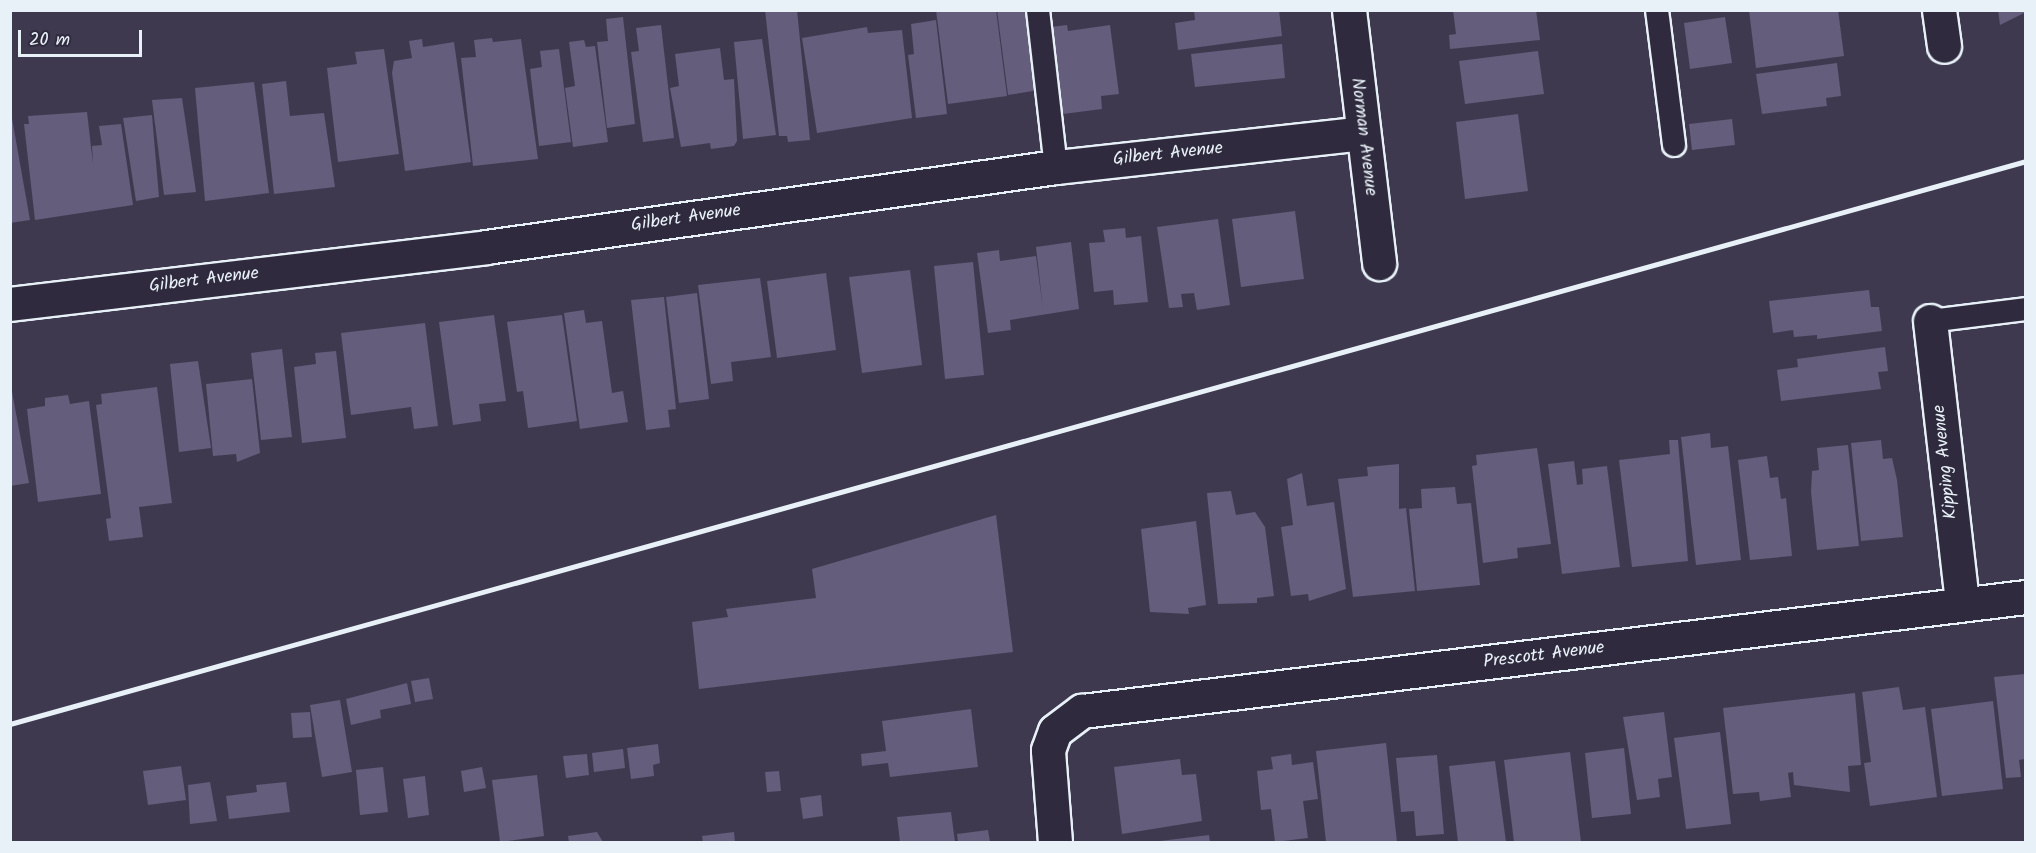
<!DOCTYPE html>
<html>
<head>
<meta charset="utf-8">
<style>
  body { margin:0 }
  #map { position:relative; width:2036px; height:853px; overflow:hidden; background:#3f3950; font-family:Kalam,sans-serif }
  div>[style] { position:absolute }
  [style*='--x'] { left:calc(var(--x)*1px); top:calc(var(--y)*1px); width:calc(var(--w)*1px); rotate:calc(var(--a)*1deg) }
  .building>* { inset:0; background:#645d7b }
  .roads { filter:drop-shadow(2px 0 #e8f1f8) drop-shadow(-2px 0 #e8f1f8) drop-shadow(0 2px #e8f1f8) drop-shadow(0 -2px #e8f1f8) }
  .lane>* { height:22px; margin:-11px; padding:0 11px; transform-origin:11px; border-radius:11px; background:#2f2a3d }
  .street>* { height:33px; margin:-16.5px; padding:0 16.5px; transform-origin:16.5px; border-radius:16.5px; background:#2f2a3d }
  .rail>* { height:4.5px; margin:-2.25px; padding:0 2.25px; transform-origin:2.25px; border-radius:2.25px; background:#e8f1f8 }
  span { translate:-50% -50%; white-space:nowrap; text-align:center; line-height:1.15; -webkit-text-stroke:4.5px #2f2a3d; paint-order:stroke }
  .street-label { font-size:18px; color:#e8f1f8 }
  .frame { position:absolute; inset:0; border:12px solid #e8f1f8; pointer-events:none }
  .scale { position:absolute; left:18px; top:30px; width:124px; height:27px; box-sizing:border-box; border:3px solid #e8f1f8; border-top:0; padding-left:8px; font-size:18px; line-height:21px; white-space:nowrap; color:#e8f1f8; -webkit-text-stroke:4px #2f2a3d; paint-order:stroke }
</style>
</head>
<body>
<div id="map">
  <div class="building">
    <div style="clip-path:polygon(765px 10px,797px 10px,810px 140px,788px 142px,787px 136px,779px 136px)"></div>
    <div style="clip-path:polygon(936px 10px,996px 10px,1007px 96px,948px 104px)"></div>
    <div style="clip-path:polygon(997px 10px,1028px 10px,1039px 90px,1008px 95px)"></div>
    <div style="clip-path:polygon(1194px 10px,1279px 10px,1282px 36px,1178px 50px,1175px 23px,1195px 20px)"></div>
    <div style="clip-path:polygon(1453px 10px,1536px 10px,1540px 40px,1450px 49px,1449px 35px,1456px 34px)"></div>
    <div style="clip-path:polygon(1749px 10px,1838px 10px,1844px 56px,1756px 68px)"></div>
    <div style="clip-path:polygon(1998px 10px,2026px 10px,2026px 12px,2000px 25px)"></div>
    <div style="clip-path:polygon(623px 17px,635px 124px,607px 128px,597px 42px,608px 41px,606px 19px)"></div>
    <div style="clip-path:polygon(1725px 17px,1732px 63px,1690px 69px,1684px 23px)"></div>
    <div style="clip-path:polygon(936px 20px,947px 114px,916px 118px,908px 55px,914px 54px,911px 24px)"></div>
    <div style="clip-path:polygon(661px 25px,674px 138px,643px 142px,631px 52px,639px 51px,636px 28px)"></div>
    <div style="clip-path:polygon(1067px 25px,1068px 31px,1110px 25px,1119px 94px,1101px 96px,1102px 109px,1063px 114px,1051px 27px)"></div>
    <div style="clip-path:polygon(867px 27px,868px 33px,902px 30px,912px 118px,817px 133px,802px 38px)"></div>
    <div style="clip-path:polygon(492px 38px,493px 42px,521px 39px,538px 159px,473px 166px,461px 58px,476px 57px,474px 40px)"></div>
    <div style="clip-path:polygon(422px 39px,423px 47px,454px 42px,471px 162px,405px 171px,392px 73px,394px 61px,412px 58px,409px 41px)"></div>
    <div style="clip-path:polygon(762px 39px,776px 135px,743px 139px,734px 42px)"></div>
    <div style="clip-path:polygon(584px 40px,586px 47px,595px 46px,608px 142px,573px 147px,565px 88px,575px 86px,569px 42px)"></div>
    <div style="clip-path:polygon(1282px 44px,1285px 78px,1195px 87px,1191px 54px)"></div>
    <div style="clip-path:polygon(720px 48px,724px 80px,734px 79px,737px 141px,734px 146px,711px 149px,710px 143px,681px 147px,670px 88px,679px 86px,675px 54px)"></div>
    <div style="clip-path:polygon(384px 49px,399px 154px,338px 162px,327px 68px,357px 64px,355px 52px)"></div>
    <div style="clip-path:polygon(559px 49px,571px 142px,539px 146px,530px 69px,542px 67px,540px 51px)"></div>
    <div style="clip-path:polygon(1538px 51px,1544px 94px,1465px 104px,1459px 61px)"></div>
    <div style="clip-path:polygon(1837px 63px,1841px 96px,1826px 98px,1827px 106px,1762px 114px,1756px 74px)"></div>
    <div style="clip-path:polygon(286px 81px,290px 116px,324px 113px,335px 187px,274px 194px,262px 84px)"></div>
    <div style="clip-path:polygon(254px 82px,269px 193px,205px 201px,195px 88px)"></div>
    <div style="clip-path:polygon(182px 98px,196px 192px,164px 195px,152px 100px)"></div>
    <div style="clip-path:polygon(10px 107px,30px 220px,10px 223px)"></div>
    <div style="clip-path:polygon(87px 112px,93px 164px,92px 146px,102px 145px,99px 126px,121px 124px,133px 205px,35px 220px,24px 124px,29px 124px,28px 116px)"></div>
    <div style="clip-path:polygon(1518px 114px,1528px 191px,1465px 199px,1456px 122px)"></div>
    <div style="clip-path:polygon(152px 115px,159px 197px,136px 201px,123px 118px)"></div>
    <div style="clip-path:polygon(1732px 119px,1735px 145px,1692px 150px,1689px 124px)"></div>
    <div style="clip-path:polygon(1295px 211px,1304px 279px,1241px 287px,1232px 219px)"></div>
    <div style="clip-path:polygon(1218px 219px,1230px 305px,1197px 310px,1194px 293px,1181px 294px,1183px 307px,1169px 308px,1157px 227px)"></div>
    <div style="clip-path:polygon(1125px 228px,1126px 238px,1141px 236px,1148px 302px,1114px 305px,1113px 290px,1094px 292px,1089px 243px,1105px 242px,1103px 230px)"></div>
    <div style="clip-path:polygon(1071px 242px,1079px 309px,1010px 320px,1011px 330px,988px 333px,977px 253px,999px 250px,1000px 261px,1036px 256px,1043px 309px,1036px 247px)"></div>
    <div style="clip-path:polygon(973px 262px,984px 375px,945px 379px,934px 266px)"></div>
    <div style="clip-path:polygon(910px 270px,922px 365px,862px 373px,849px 277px)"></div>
    <div style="clip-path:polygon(826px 273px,836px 350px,777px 358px,767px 281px)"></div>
    <div style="clip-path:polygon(760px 278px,771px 357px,731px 362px,733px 381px,711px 384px,698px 285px)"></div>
    <div style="clip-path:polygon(1869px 290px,1871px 307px,1879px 307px,1882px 331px,1817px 339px,1817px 335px,1794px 337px,1793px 330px,1773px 333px,1769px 301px)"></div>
    <div style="clip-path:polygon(697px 293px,709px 399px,679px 403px,666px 297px)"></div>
    <div style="clip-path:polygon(664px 297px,676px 409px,668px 410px,670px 427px,646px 430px,631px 300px)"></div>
    <div style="clip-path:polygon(584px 310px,586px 323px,602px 321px,612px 393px,623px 391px,628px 422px,580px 429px,564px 313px)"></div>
    <div style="clip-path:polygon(494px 315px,506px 401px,479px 404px,481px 421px,453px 425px,439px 322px)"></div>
    <div style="clip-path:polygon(562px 315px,577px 421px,528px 428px,523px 391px,517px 392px,507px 322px)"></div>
    <div style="clip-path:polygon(425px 323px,438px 426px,414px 429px,411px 407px,351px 415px,341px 333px)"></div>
    <div style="clip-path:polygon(1885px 347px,1888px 371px,1878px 372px,1881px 389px,1781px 401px,1777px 370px,1798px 367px,1797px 359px)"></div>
    <div style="clip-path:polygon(282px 349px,292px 437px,261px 440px,251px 353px)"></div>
    <div style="clip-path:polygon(336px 351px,346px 438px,302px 443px,294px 367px,316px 364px,315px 353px)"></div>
    <div style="clip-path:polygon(198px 361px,211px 448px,179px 452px,170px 364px)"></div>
    <div style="clip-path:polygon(252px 379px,260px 453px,237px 462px,236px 454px,213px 456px,206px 384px)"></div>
    <div style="clip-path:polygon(10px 381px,29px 483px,10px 486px)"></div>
    <div style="clip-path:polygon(157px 387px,172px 503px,139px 507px,143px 537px,109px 541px,106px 519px,111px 518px,96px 405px,102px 404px,101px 394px)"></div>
    <div style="clip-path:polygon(68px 395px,70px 404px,89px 401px,101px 494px,38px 502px,27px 409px,45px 406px,45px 398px)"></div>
    <div style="clip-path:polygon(1710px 433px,1711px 448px,1728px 446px,1741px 560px,1696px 565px,1681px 437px)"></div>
    <div style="clip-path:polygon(1669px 440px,1678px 440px,1688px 561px,1632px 567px,1619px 460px,1670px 454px)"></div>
    <div style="clip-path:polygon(1881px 440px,1883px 459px,1892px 458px,1897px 480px,1903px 537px,1861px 541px,1851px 443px)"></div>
    <div style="clip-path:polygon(1848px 445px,1859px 546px,1817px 550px,1811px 492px,1812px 471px,1819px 470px,1817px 448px)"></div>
    <div style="clip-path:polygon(1537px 448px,1551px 544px,1517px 548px,1518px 558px,1483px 563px,1472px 466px,1477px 465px,1476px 455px)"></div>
    <div style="clip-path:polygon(1767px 456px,1770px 478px,1778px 477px,1781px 499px,1786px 498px,1792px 556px,1750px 560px,1738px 460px)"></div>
    <div style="clip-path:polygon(1574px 461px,1577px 485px,1583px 484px,1582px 469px,1607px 466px,1620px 567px,1562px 574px,1548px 464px)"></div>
    <div style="clip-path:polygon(1399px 464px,1399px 509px,1406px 508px,1415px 591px,1353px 597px,1338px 479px,1368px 476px,1367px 467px)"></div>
    <div style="clip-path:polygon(1302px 473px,1307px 506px,1334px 502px,1346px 589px,1309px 601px,1308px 594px,1291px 596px,1281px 527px,1293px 525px,1287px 479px)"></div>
    <div style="clip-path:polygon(1455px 487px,1457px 504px,1471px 503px,1480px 585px,1417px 591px,1409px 509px,1422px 508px,1421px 489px)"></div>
    <div style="clip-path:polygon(1231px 491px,1236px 515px,1255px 512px,1265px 527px,1274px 596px,1257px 598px,1257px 603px,1218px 604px,1207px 493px)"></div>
    <div style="clip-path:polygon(996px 515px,1013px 652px,699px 689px,692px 622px,728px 617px,726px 609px,816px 598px,812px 569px)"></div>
    <div style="clip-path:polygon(1196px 521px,1206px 605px,1188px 608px,1189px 614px,1150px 612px,1141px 529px)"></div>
    <div style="clip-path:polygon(2025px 674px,2025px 759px,2019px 760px,2021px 777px,2006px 778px,1994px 677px)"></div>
    <div style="clip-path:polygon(429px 678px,433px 699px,415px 702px,411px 681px)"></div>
    <div style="clip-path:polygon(407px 683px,411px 704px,380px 710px,381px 718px,351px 725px,346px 699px)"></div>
    <div style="clip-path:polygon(1899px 687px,1903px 710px,1925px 707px,1937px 797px,1870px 806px,1864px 763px,1871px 762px,1862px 692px)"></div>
    <div style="clip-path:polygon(1855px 693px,1861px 765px,1848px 766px,1850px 792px,1794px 785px,1793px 772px,1788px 773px,1791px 797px,1760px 801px,1759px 792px,1733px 794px,1723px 708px)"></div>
    <div style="clip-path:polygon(340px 700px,352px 772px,322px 777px,310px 705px)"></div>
    <div style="clip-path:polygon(1993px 701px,2003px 789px,1942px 796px,1931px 709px)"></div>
    <div style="clip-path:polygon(971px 709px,978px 767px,890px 777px,888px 763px,862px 766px,861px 754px,886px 751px,882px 721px)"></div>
    <div style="clip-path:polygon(310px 712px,312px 737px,293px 738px,291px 713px)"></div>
    <div style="clip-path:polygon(1664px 712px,1672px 777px,1658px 779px,1660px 797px,1637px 800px,1623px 717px)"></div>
    <div style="clip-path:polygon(1720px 732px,1731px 824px,1686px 829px,1674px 738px)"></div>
    <div style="clip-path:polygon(1386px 743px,1397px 842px,1326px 842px,1316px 751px)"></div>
    <div style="clip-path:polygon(658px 744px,660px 763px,653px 765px,654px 776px,631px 779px,627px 748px)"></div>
    <div style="clip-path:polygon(1624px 748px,1631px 814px,1592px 818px,1585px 753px)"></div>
    <div style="clip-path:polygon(623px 749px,625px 768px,594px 772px,592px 753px)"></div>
    <div style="clip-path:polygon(1570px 752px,1581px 842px,1514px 842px,1504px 760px)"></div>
    <div style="clip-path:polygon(587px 754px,589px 775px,566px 778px,563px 756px)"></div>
    <div style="clip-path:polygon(1291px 754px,1292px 765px,1313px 762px,1318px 799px,1303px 801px,1308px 838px,1275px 842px,1271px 809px,1261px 810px,1257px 771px,1273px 769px,1271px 757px)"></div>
    <div style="clip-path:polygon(1437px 755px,1444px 834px,1416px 836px,1414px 811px,1401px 812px,1396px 758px)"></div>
    <div style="clip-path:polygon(1180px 759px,1182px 775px,1196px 774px,1202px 821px,1122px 834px,1114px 767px)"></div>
    <div style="clip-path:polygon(1495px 761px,1506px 842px,1458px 842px,1449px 766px)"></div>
    <div style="clip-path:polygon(181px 766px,186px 800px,148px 805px,143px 771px)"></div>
    <div style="clip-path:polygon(383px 767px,388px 812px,360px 815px,356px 770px)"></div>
    <div style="clip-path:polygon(482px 767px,486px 788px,464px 792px,461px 771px)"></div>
    <div style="clip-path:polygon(779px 771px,781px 791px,767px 792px,765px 772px)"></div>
    <div style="clip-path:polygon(537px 775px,544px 836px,500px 842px,492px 780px)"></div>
    <div style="clip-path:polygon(425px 776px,429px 815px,408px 818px,403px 779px)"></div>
    <div style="clip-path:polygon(210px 782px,217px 821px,190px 824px,188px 785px)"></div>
    <div style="clip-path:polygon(286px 782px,290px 812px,229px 819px,226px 796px,257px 792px,256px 785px)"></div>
    <div style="clip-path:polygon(821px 795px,823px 816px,803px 819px,800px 798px)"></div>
    <div style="clip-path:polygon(951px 812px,955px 842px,900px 842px,897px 817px)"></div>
    <div style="clip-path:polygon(988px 830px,990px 842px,958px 842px,957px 834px)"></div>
    <div style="clip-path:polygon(597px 832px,603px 842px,569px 842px,568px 836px)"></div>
    <div style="clip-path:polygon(734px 832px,735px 842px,703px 842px,702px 836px)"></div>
    <div style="clip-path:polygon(1209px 835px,1210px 842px,1160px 842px,1160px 841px)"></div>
  </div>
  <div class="roads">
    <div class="lane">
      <div style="--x:1038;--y:10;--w:158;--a:83.5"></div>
      <div style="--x:1657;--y:10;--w:136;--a:82.8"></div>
      <div style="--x:1930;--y:321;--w:97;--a:-7.1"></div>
    </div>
    <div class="street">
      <div style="--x:1349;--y:10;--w:255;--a:83.2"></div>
      <div style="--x:1939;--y:10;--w:36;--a:82"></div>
      <div style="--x:10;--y:304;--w:479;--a:-6.8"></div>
      <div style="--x:486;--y:247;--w:576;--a:-7.99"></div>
      <div style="--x:1056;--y:167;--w:308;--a:-6.3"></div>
      <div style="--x:1930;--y:321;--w:284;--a:83.5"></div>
      <div style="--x:1055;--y:842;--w:92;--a:-94.4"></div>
      <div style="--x:1048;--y:750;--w:20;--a:-70"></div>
      <div style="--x:1055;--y:731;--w:34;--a:-37"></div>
      <div style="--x:1082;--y:711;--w:951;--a:-6.89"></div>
    </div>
  </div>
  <div class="rail">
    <div style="--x:10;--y:724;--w:2093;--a:-15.6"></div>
  </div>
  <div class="street-label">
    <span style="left:1363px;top:137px;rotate:83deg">Norman Avenue</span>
    <span style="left:1168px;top:155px;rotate:-6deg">Gilbert Avenue</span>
    <span style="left:686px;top:219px;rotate:-8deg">Gilbert Avenue</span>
    <span style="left:204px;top:281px;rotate:-7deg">Gilbert Avenue</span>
    <span style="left:1946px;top:462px;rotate:-96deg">Kipping Avenue</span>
    <span style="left:1544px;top:656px;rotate:-7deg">Prescott Avenue</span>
  </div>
  <div class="frame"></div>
  <div class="scale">20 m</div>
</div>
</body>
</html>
